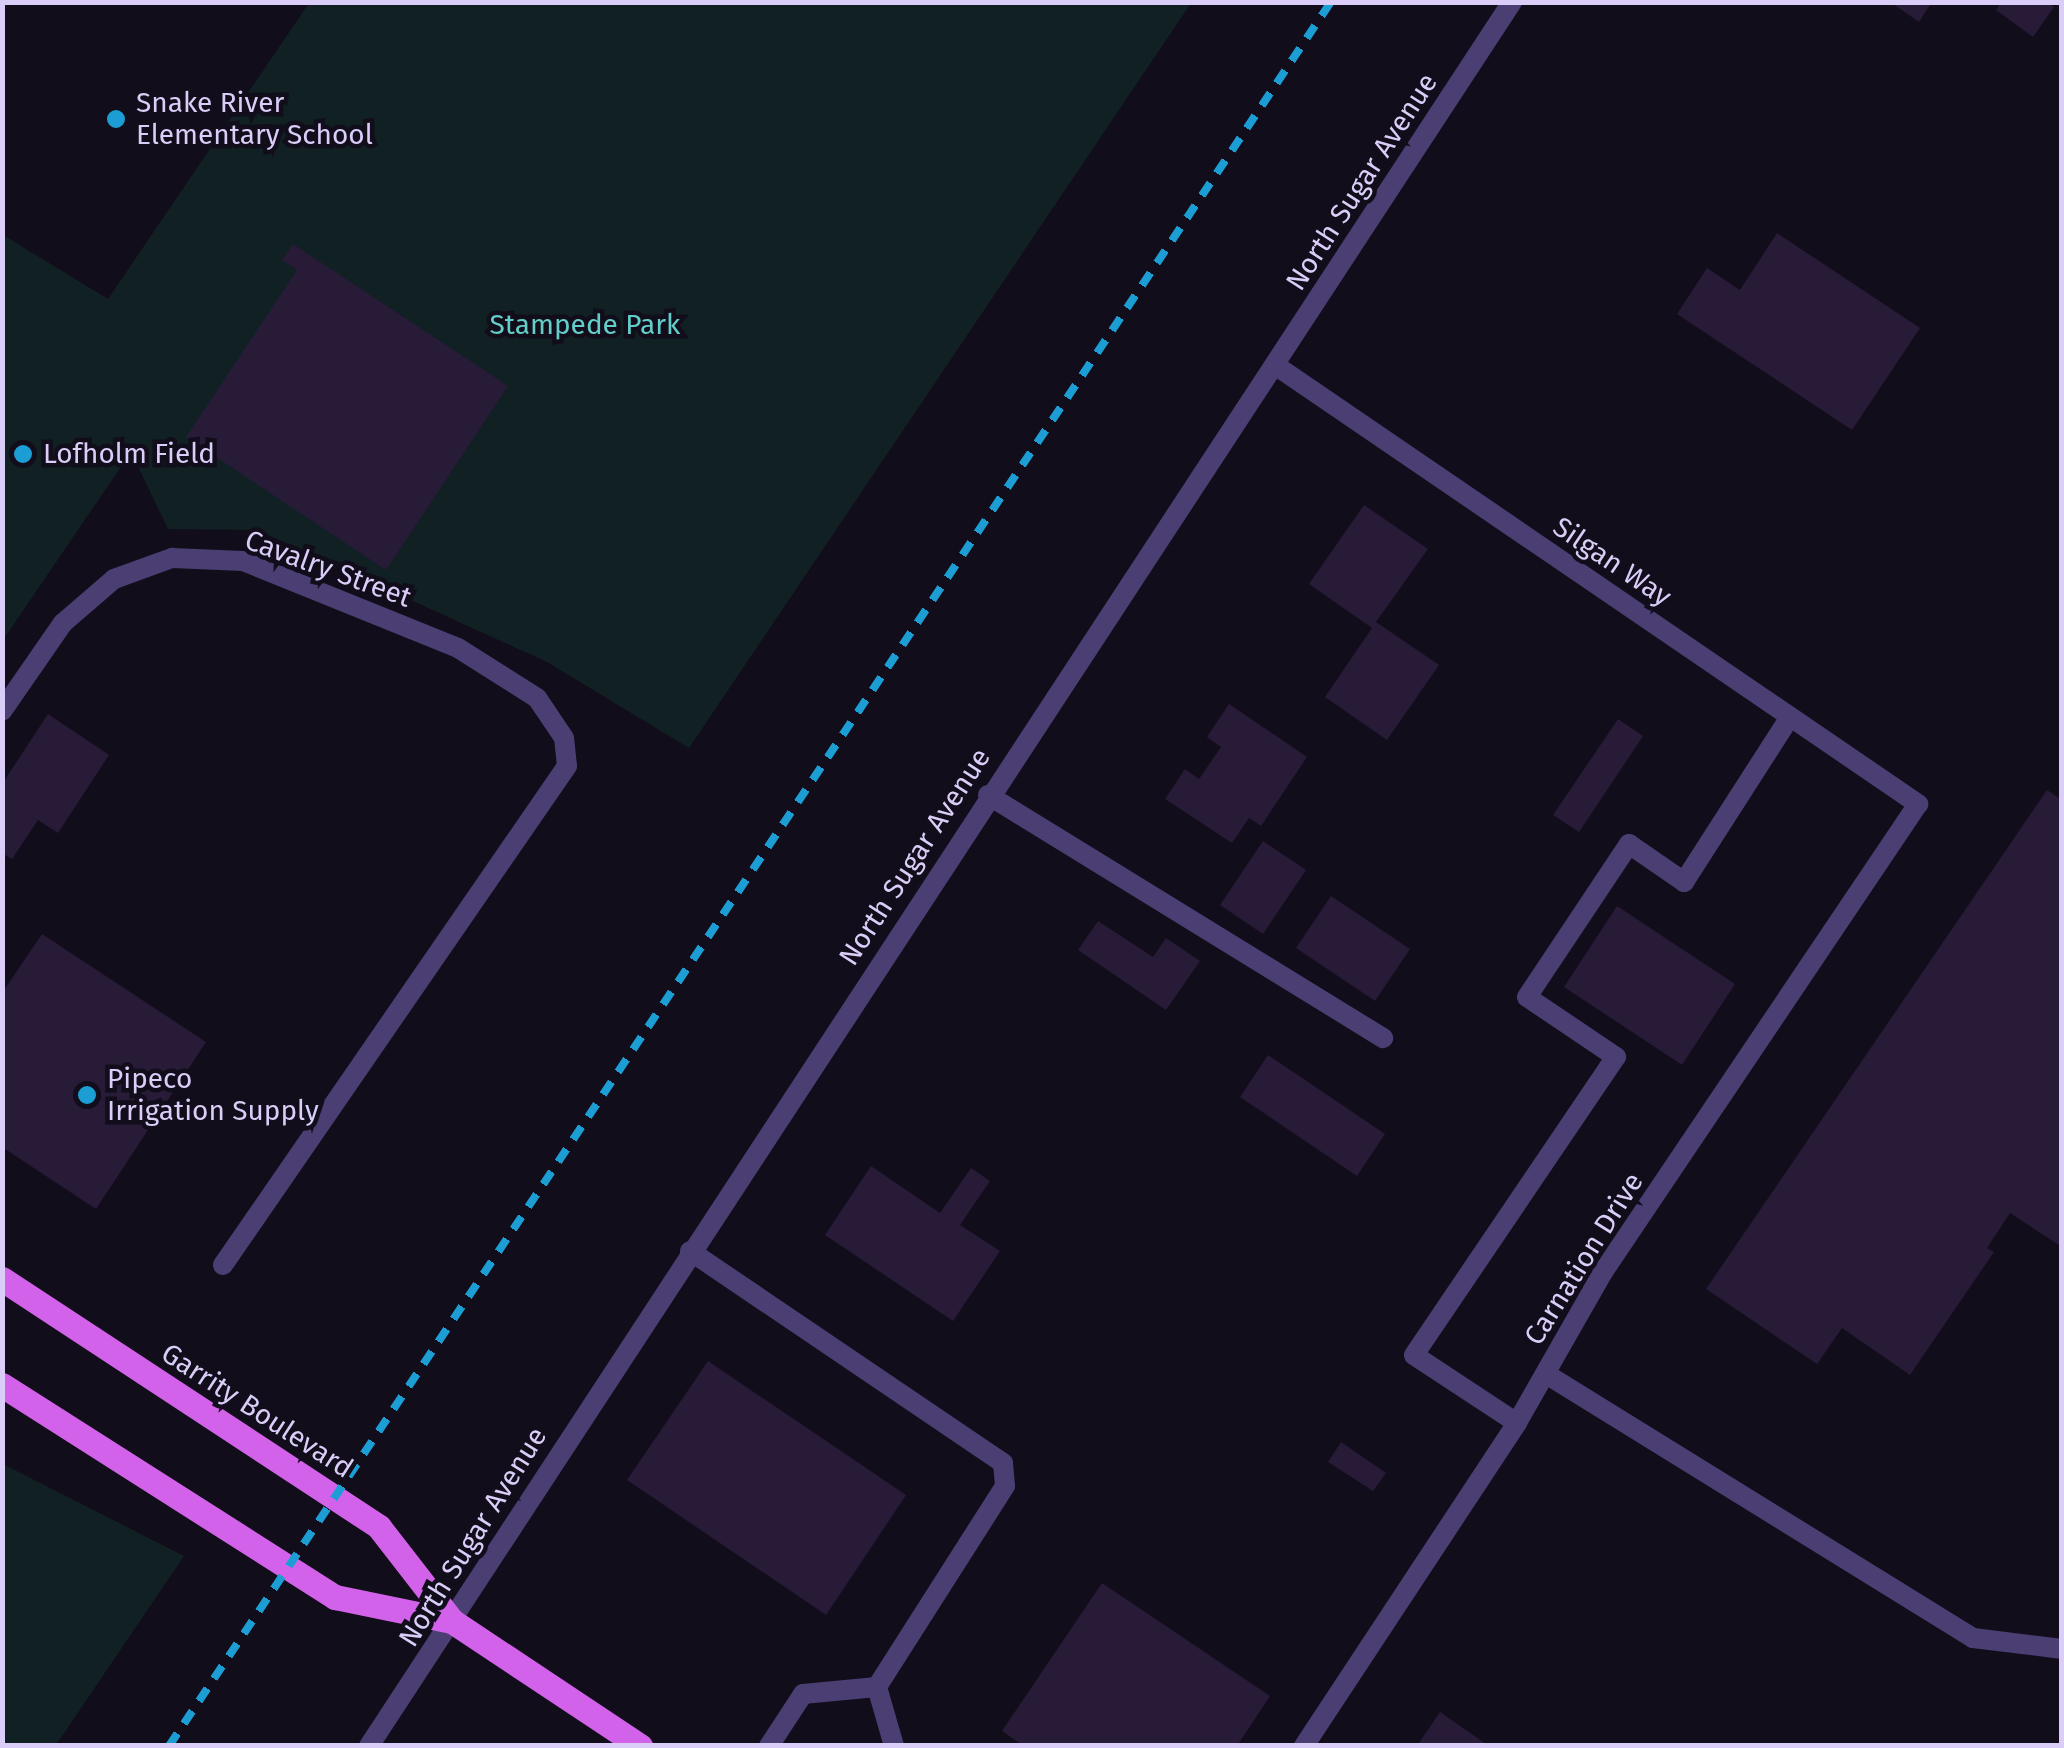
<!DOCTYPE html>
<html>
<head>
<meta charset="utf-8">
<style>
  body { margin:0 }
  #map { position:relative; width:2064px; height:1748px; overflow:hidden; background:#120d1a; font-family:"Fira Sans",sans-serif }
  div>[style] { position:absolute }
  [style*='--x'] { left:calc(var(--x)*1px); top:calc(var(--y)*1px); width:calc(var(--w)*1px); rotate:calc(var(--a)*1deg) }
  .green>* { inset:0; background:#112023 }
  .building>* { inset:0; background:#271b38 }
  .service>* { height:20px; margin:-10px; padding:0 10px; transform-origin:10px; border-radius:10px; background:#4a3e73 }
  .minor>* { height:20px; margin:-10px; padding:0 10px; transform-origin:10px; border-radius:10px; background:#4a3e73 }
  .tertiary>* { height:20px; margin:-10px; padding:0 10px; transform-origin:10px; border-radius:10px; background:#4a3e73 }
  .primary>* { height:25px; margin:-12.5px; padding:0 12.5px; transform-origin:12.5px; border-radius:12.5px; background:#d262ea }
  .rail>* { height:8px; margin-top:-4px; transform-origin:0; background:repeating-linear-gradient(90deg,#1c9ed5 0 15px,transparent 0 27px) }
  .dots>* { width:28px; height:28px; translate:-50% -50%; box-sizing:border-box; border:5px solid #120d1a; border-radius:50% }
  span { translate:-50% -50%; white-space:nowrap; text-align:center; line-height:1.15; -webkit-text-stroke:9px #120d1a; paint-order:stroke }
  .poi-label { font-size:28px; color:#dacdf8 }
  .left { translate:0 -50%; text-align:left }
  .street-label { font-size:28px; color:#dacdf8 }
  .park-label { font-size:28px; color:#63cec8 }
  .frame { position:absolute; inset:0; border:5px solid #dacdf8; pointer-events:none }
</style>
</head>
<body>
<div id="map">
  <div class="green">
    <div style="clip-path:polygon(309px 3px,1191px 3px,689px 748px,547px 662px,257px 530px,168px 529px,131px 452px,3px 640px,3px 235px,108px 299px)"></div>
    <div style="clip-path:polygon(3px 1464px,184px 1556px,56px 1745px,3px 1745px)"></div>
  </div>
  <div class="building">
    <div style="clip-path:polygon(1890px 2px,1932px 2px,1919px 22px)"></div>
    <div style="clip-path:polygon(2001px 2px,2047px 2px,2054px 7px,2033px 37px,1996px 10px)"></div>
    <div style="clip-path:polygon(1777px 233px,1920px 328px,1852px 430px,1677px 314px,1707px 268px,1740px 290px)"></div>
    <div style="clip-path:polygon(293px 244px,508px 386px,386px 570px,186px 437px,297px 270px,282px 260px)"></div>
    <div style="clip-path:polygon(1364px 505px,1428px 549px,1376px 622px,1439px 665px,1387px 740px,1325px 697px,1372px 628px,1309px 584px)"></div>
    <div style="clip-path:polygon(1229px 704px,1307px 757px,1261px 826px,1249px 818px,1232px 843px,1165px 799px,1185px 769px,1199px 779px,1221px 747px,1207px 737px)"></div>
    <div style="clip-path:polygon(48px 714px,109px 755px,58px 833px,38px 820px,12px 859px,2px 853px,2px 784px)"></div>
    <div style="clip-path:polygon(1618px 719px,1643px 736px,1579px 832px,1553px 815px)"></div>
    <div style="clip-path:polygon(2047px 790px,2062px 800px,2062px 1247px,2010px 1213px,1987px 1248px,1994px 1252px,1910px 1375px,1842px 1328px,1817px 1364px,1706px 1289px)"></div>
    <div style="clip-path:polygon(1263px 841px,1306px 870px,1263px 934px,1220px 905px)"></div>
    <div style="clip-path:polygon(1331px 896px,1410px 949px,1375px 1001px,1296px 948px)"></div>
    <div style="clip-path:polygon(1617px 906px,1735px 984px,1682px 1065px,1564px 987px)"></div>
    <div style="clip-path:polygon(1098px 921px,1153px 957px,1166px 938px,1200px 961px,1166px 1010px,1078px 950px)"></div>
    <div style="clip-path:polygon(42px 934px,206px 1042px,96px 1209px,2px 1147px,2px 993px)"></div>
    <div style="clip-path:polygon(1268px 1055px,1385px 1134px,1357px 1176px,1240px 1097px)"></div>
    <div style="clip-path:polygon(871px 1166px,940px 1213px,971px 1168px,990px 1181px,960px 1225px,1000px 1251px,953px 1321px,825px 1235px)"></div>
    <div style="clip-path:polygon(708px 1361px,906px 1495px,826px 1615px,627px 1480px)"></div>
    <div style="clip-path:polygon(1341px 1442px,1386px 1473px,1373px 1491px,1328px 1462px)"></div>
    <div style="clip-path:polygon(1102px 1583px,1270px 1696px,1237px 1746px,1024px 1746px,1002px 1731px)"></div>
    <div style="clip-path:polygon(1440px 1712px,1489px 1746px,1417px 1746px)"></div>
  </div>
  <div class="service">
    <div style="--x:988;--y:795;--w:464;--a:31.6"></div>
    <div style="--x:690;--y:1251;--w:378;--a:34.1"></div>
    <div style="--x:1003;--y:1463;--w:23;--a:85"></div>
    <div style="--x:1005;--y:1486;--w:238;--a:122.5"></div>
    <div style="--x:877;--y:1687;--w:61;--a:73.9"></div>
    <div style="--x:223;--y:1265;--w:606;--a:-55.42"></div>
    <div style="--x:567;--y:766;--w:28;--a:-96"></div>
    <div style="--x:564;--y:738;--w:48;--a:-124"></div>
    <div style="--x:537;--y:698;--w:93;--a:-147.7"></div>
    <div style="--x:1546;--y:1374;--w:502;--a:31.73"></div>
    <div style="--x:1973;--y:1638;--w:90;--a:7"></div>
    <div style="--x:1517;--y:1423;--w:123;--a:-146.6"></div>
    <div style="--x:1414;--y:1355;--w:360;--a:-55.9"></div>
    <div style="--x:1616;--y:1057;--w:107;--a:-146"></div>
    <div style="--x:1527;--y:997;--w:184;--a:-56.3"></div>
    <div style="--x:1629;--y:844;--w:67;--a:34.6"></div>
    <div style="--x:1684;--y:882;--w:196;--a:-57.3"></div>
    <div style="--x:769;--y:1746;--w:62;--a:-56.8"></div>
    <div style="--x:803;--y:1694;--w:74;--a:-5.4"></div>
  </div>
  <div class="minor">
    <div style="--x:1275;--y:365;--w:779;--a:34.32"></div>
    <div style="--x:1918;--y:804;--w:564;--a:123.94"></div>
    <div style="--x:1603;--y:1272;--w:174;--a:119.7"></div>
    <div style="--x:1517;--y:1423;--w:387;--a:123.4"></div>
    <div style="--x:2;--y:711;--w:107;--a:-55.3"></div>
    <div style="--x:63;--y:623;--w:67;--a:-40.8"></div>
    <div style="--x:114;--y:579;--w:62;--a:-19.9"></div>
    <div style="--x:172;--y:558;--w:71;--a:2.4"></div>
    <div style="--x:243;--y:561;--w:232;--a:22"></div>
  </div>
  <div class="tertiary">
    <div style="--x:369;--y:1746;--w:2085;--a:-56.76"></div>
  </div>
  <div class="primary">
    <div style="--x:2;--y:1279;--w:451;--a:33.3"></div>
    <div style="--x:379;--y:1527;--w:119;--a:52.2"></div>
    <div style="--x:452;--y:1621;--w:226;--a:33.6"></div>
    <div style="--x:2;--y:1385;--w:395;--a:32.5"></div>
    <div style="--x:335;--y:1597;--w:119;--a:11.6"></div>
  </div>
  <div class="rail">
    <div style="--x:169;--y:1746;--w:2096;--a:-56.33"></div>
  </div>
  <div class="dots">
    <div style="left:116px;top:119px;background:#1c9ed5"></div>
    <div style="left:23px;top:454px;background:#1c9ed5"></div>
    <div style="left:87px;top:1095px;background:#1c9ed5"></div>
  </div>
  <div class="poi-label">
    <span class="left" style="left:136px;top:119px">Snake River<br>Elementary School</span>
    <span class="left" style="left:43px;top:454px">Lofholm Field</span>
    <span class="left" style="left:107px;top:1095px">Pipeco<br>Irrigation Supply</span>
  </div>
  <div class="street-label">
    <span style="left:1362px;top:182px;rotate:-57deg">North Sugar Avenue</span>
    <span style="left:1612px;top:562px;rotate:34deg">Silgan Way</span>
    <span style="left:328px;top:569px;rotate:20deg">Cavalry Street</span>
    <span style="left:915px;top:857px;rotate:-57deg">North Sugar Avenue</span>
    <span style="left:1584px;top:1259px;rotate:-58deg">Carnation Drive</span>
    <span style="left:257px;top:1411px;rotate:33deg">Garrity Boulevard</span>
    <span style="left:473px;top:1537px;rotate:-58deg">North Sugar Avenue</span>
  </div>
  <div class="park-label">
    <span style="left:585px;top:325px">Stampede Park</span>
  </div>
  <div class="frame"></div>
</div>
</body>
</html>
